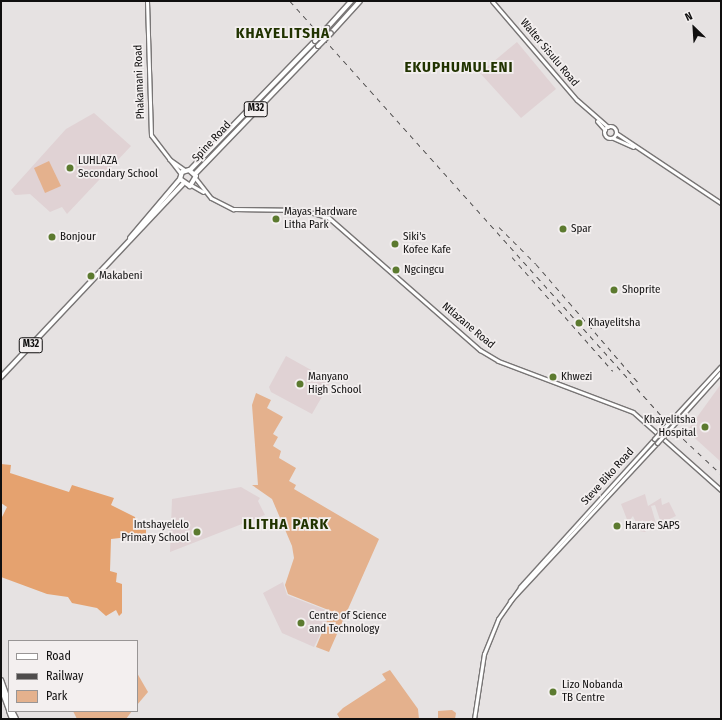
<!DOCTYPE html>
<html>
<head>
<meta charset="utf-8">
<style>
  body { margin:0 }
  #map { position:relative; width:722px; height:720px; overflow:hidden; background:#e6e2e2; font-family:"Fira Sans Condensed",sans-serif }
  div>[style] { position:absolute }
  [style*='--x'] { left:calc(var(--x)*1px); top:calc(var(--y)*1px); width:calc(var(--w)*1px); rotate:calc(var(--a)*1deg) }
  .built>* { inset:0; background:#e0d2d4 }
  .green>* { inset:0; background:#e4b18d }
  .forest>* { inset:0; background:#e5a26f }
  .roads { filter:drop-shadow(1px 0 #787575) drop-shadow(-1px 0 #787575) drop-shadow(0 1px #787575) drop-shadow(0 -1px #787575) }
  .tertiary>* { height:3px; margin:-1.5px; padding:0 1.5px; transform-origin:1.5px; border-radius:1.5px; background:#fff }
  .tertiary>.ring { margin:-1.5px; padding:0; box-sizing:content-box; background:none; border:3px solid #fff; border-radius:50% }
  .primary>* { height:4px; margin:-2px; padding:0 2px; transform-origin:2px; border-radius:2px; background:#fff }
  .rail>* { height:1px; margin-top:-0.5px; transform-origin:0; background:repeating-linear-gradient(90deg,#4e4c4c 0 5px,transparent 0 10px) }
  .bridges { filter:drop-shadow(1px 0 #787575) drop-shadow(-1px 0 #787575) drop-shadow(0 1px #787575) drop-shadow(0 -1px #787575) }
  .tertiary-bridge>* { height:3px; margin:-1.5px; padding:0 1.5px; transform-origin:1.5px; border-radius:1.5px; background:#fff }
  .primary-bridge>* { height:4px; margin:-2px; padding:0 2px; transform-origin:2px; border-radius:2px; background:#fff }
  .dots>* { width:11px; height:11px; translate:-50% -50%; box-sizing:border-box; border:2px solid #f3efef; border-radius:50% }
  span { translate:-50% -50%; white-space:nowrap; text-align:center; line-height:1.15; -webkit-text-stroke:3.5px #f3efef; paint-order:stroke }
  .shield-label span { padding:1px 3px; background:#f3efef; border:1px solid; border-radius:3px; -webkit-text-stroke-width:0 }
  .shield-label { font-size:10px; color:#100f0f; font-weight:700 }
  .street-label { font-size:11px; color:#100f0f }
  .poi-label { font-size:11px; color:#100f0f }
  .left { translate:0 -50%; text-align:left }
  .right { translate:-100% -50%; text-align:right }
  .district-label { font-size:15px; color:#213300; font-weight:700; letter-spacing:1px }
  .frame { position:absolute; inset:0; border:2px solid #100f0f; pointer-events:none }
  .legend { position:absolute; left:8px; top:640px; width:130px; height:72px; box-sizing:border-box; background:#f3efef; border:1px solid #989595; margin:0; padding:5px 7px; list-style:none; font-size:12px; color:#100f0f }
  .legend li { display:flex; align-items:center; gap:8px; height:20px }
  .legend b { width:20px; border:1px solid #989595 }
  .north { position:absolute; left:674px; top:8px; width:40px; height:40px; -webkit-text-stroke:3px #f3efef; paint-order:stroke; rotate:335deg; font-size:11px; font-weight:700; line-height:16px; text-align:center; color:#100f0f }
  .north::after { content:''; display:block; margin:auto; width:14px; height:18px; background:#100f0f; clip-path:polygon(50% 0,100% 100%,50% 72%,0 100%) }
</style>
</head>
<body>
<div id="map">
  <div class="built">
    <div style="clip-path:polygon(517px 42px,556px 89px,521px 118px,480px 73px)"></div>
    <div style="clip-path:polygon(94px 113px,131px 146px,67px 214px,62px 207px,50px 212px,30px 194px,15px 195px,11px 190px,66px 129px)"></div>
    <div style="clip-path:polygon(286px 356px,331px 381px,312px 414px,271px 392px,269px 387px)"></div>
    <div style="clip-path:polygon(721px 384px,721px 460px,720px 461px,687px 431px)"></div>
    <div style="clip-path:polygon(241px 487px,260px 498px,258px 501px,265px 515px,170px 552px,172px 499px)"></div>
    <div style="clip-path:polygon(645px 494px,648px 506px,661px 498px,662px 505px,669px 502px,676px 516px,661px 523px,655px 505px,651px 506px,657px 527px,650px 527px,645px 532px,640px 531px,633px 516px,628px 522px,621px 504px)"></div>
    <div style="clip-path:polygon(283px 582px,287px 595px,331px 612px,314px 647px,282px 633px,263px 593px)"></div>
  </div>
  <div class="green">
    <div style="clip-path:polygon(49px 161px,61px 186px,45px 193px,34px 168px)"></div>
    <div style="clip-path:polygon(256px 393px,271px 400px,267px 408px,283px 417px,273px 434px,278px 437px,273px 446px,281px 451px,279px 458px,296px 468px,289px 481px,296px 485px,294px 489px,379px 539px,329px 652px,316px 647px,331px 611px,288px 594px,285px 585px,294px 558px,292px 546px,272px 499px,252px 485px,258px 485px,252px 405px)"></div>
    <div style="clip-path:polygon(390px 670px,418px 709px,419px 719px,340px 719px,337px 714px,343px 708px,386px 680px,382px 674px)"></div>
    <div style="clip-path:polygon(137px 673px,148px 692px,137px 705px)"></div>
    <div style="clip-path:polygon(452px 710px,456px 713px,455px 719px,438px 719px,438px 711px)"></div>
    <div style="clip-path:polygon(73px 711px,132px 711px,126px 719px,77px 719px)"></div>
  </div>
  <div class="forest">
    <div style="clip-path:polygon(1px 464px,11px 465px,10px 473px,69px 492px,72px 485px,114px 498px,111px 505px,135px 517px,136px 522px,146px 523px,146px 535px,111px 539px,110px 571px,117px 573px,116px 582px,122px 584px,122px 613px,119px 616px,116px 610px,106px 616px,97px 608px,72px 603px,68px 597px,47px 594px,1px 577px,1px 519px,7px 507px,1px 503px)"></div>
  </div>
  <div class="roads">
    <div class="tertiary">
      <div style="--x:147;--y:1;--w:134;--a:88.3"></div>
      <div style="--x:151;--y:135;--w:49;--a:52.4"></div>
      <div style="--x:492;--y:1;--w:130;--a:49.4"></div>
      <div style="--x:577;--y:100;--w:41;--a:41.1"></div>
      <div style="--x:597;--y:121;--w:12;--a:48"></div>
      <div class="ring" style="left:604px;top:126px;width:9px;height:9px"></div>
      <div style="--x:616;--y:133;--w:126;--a:33.7"></div>
      <div style="--x:613;--y:138;--w:22;--a:24"></div>
      <div style="--x:169;--y:159;--w:19;--a:35"></div>
      <div style="--x:196;--y:179;--w:24;--a:52"></div>
      <div style="--x:211;--y:198;--w:25;--a:27"></div>
      <div style="--x:233;--y:209;--w:70;--a:0.8"></div>
      <div style="--x:303;--y:210;--w:27;--a:17"></div>
      <div style="--x:329;--y:218;--w:201;--a:41.2"></div>
      <div style="--x:480;--y:350;--w:21;--a:31"></div>
      <div style="--x:498;--y:361;--w:144;--a:20.7"></div>
      <div style="--x:633;--y:412;--w:118;--a:41.6"></div>
      <div style="--x:191;--y:185;--w:14;--a:30"></div>
      <div style="--x:674;--y:417;--w:69;--a:-47.3"></div>
      <div style="--x:677;--y:421;--w:66;--a:-48.1"></div>
      <div style="--x:510;--y:601;--w:216;--a:-47.1"></div>
      <div style="--x:474;--y:719;--w:66;--a:-81.3"></div>
      <div style="--x:484;--y:654;--w:38;--a:-68"></div>
      <div style="--x:498;--y:619;--w:39;--a:-55"></div>
      <div style="--x:520;--y:587;--w:200;--a:-47.8"></div>
    </div>
    <div class="primary">
      <div style="--x:327;--y:28;--w:36;--a:-48"></div>
      <div style="--x:331;--y:33;--w:43;--a:-47.8"></div>
      <div style="--x:190;--y:170;--w:180;--a:-45.9"></div>
      <div style="--x:195;--y:174;--w:178;--a:-46.1"></div>
      <div style="--x:130;--y:238;--w:77;--a:-49.7"></div>
      <div style="--x:180;--y:179;--w:7;--a:-74"></div>
      <div style="--x:182;--y:172;--w:7;--a:-16"></div>
      <div style="--x:189;--y:170;--w:9;--a:41"></div>
      <div style="--x:196;--y:176;--w:12;--a:121"></div>
      <div style="--x:190;--y:186;--w:12;--a:-145"></div>
      <div style="--x:1;--y:377;--w:265;--a:-46.7"></div>
      <div style="--x:1;--y:680;--w:23;--a:70"></div>
      <div style="--x:1;--y:688;--w:23;--a:70"></div>
      <div style="--x:9;--y:711;--w:9;--a:69"></div>
      <div style="--x:12;--y:711;--w:9;--a:63"></div>
    </div>
  </div>
  <div class="rail">
    <div style="--x:290;--y:1;--w:579;--a:48.15"></div>
    <div style="--x:676;--y:432;--w:62;--a:43"></div>
    <div style="--x:499;--y:227;--w:52;--a:45"></div>
    <div style="--x:536;--y:264;--w:156;--a:49.2"></div>
    <div style="--x:512;--y:257;--w:152;--a:48.5"></div>
  </div>
  <div class="bridges">
    <div class="tertiary-bridge">
      <div style="--x:654;--y:439;--w:30;--a:-48"></div>
      <div style="--x:657;--y:443;--w:30;--a:-48"></div>
    </div>
    <div class="primary-bridge">
      <div style="--x:315;--y:41;--w:18;--a:-47"></div>
      <div style="--x:318;--y:46;--w:18;--a:-45"></div>
    </div>
  </div>
  <div class="dots">
    <div style="left:70px;top:168px;background:#5c7a2f"></div>
    <div style="left:276px;top:219px;background:#5c7a2f"></div>
    <div style="left:563px;top:229px;background:#5c7a2f"></div>
    <div style="left:52px;top:237px;background:#5c7a2f"></div>
    <div style="left:395px;top:244px;background:#5c7a2f"></div>
    <div style="left:396px;top:270px;background:#5c7a2f"></div>
    <div style="left:91px;top:276px;background:#5c7a2f"></div>
    <div style="left:614px;top:290px;background:#5c7a2f"></div>
    <div style="left:579px;top:323px;background:#5c7a2f"></div>
    <div style="left:553px;top:377px;background:#5c7a2f"></div>
    <div style="left:300px;top:384px;background:#5c7a2f"></div>
    <div style="left:705px;top:427px;background:#5c7a2f"></div>
    <div style="left:617px;top:526px;background:#5c7a2f"></div>
    <div style="left:197px;top:532px;background:#5c7a2f"></div>
    <div style="left:301px;top:623px;background:#5c7a2f"></div>
    <div style="left:553px;top:692px;background:#5c7a2f"></div>
  </div>
  <div class="shield-label">
    <span style="left:256px;top:109px">M32</span>
    <span style="left:31px;top:345px">M32</span>
  </div>
  <div class="street-label">
    <span style="left:549px;top:53px;rotate:50deg">Walter Sisulu Road</span>
    <span style="left:140px;top:82px;rotate:-92deg">Phakamani Road</span>
    <span style="left:212px;top:142px;rotate:-47deg">Spine Road</span>
    <span style="left:468px;top:326px;rotate:40deg">Ntlazane Road</span>
    <span style="left:608px;top:477px;rotate:-48deg">Steve Biko Road</span>
  </div>
  <div class="poi-label">
    <span class="left" style="left:78px;top:168px">LUHLAZA<br>Secondary School</span>
    <span class="left" style="left:284px;top:219px">Mayas Hardware<br>Litha Park</span>
    <span class="left" style="left:571px;top:229px">Spar</span>
    <span class="left" style="left:60px;top:237px">Bonjour</span>
    <span class="left" style="left:403px;top:244px">Siki's<br>Kofee Kafe</span>
    <span class="left" style="left:404px;top:270px">Ngcingcu</span>
    <span class="left" style="left:99px;top:276px">Makabeni</span>
    <span class="left" style="left:622px;top:290px">Shoprite</span>
    <span class="left" style="left:588px;top:323px">Khayelitsha</span>
    <span class="left" style="left:561px;top:377px">Khwezi</span>
    <span class="left" style="left:308px;top:384px">Manyano<br>High School</span>
    <span class="right" style="left:696px;top:427px">Khayelitsha<br>Hospital</span>
    <span class="right" style="left:189px;top:532px">Intshayelelo<br>Primary School</span>
    <span class="left" style="left:625px;top:526px">Harare SAPS</span>
    <span class="left" style="left:309px;top:623px">Centre of Science<br>and Technology</span>
    <span class="left" style="left:562px;top:692px">Lizo Nobanda<br>TB Centre</span>
  </div>
  <div class="district-label">
    <span style="left:283px;top:34px">KHAYELITSHA</span>
    <span style="left:459px;top:68px">EKUPHUMULENI</span>
    <span style="left:286px;top:525px">ILITHA PARK</span>
  </div>
  <div class="frame"></div>
  <ul class="legend">
  <li><b style="height:5px;background:#fff"></b>Road</li>
  <li><b style="height:5px;background:#4e4c4c"></b>Railway</li>
  <li><b style="height:11px;background:#e4b18d"></b>Park</li>
  </ul>
  <div class="north">N</div>
</div>
</body>
</html>
